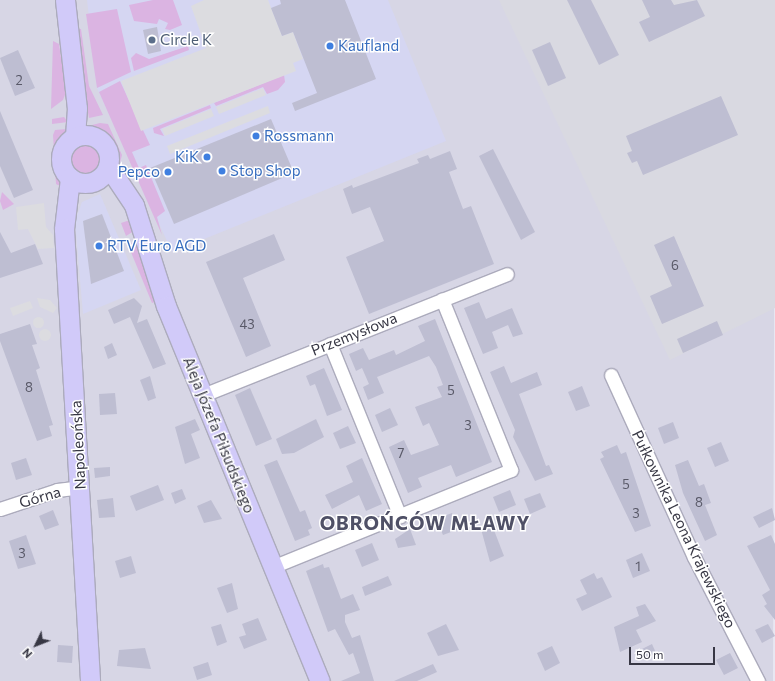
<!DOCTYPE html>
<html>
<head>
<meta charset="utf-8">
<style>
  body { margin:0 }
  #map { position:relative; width:775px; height:681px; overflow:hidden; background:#e8e7f2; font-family:Commissioner,sans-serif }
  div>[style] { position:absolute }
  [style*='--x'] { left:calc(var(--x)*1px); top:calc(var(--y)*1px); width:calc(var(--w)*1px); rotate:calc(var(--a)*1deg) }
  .residential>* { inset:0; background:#d7d6e5 }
  .commercial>* { inset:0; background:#d5d6f2 }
  .industrial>* { inset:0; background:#d9d9e1 }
  .green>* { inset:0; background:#dbb4e2 }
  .round { border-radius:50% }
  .parking>* { inset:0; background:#dcdce0 }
  .building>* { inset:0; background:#bebed2 }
  .roads { filter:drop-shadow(1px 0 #acabbc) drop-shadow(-1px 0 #acabbc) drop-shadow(0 1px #acabbc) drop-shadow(0 -1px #acabbc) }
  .street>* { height:13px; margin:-6.5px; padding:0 6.5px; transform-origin:6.5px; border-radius:6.5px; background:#fff }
  .secondary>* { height:19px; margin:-9.5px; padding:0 9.5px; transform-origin:9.5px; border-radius:9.5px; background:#d1caf9 }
  .secondary>.ring { margin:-9.5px; padding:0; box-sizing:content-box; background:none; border:19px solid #d1caf9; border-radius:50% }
  .dots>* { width:11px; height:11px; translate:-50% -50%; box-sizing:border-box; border:2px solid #fff; border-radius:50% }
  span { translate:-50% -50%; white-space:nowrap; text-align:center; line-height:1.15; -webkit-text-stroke:3px #fff; paint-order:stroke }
  .number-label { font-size:13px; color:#595968 }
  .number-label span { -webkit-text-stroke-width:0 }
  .service-label { font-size:15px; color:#4e5e75 }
  .left { translate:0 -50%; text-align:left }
  .shop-label { font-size:15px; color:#366cbe }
  .right { translate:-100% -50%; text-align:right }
  .street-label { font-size:15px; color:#373744 }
  .district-label { font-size:19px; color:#4f5066; font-weight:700; letter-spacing:1px }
  .north { position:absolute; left:16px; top:625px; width:40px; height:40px; -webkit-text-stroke:3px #fff; paint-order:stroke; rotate:227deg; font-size:11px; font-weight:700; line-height:16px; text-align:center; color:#373744 }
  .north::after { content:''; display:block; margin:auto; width:14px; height:18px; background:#373744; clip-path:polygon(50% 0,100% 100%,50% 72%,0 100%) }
  .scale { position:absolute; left:629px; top:647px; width:86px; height:18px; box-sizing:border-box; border:2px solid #373744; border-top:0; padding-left:5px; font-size:12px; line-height:14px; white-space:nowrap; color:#373744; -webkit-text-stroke:3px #fff; paint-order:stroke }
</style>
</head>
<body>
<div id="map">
  <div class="residential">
    <div style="clip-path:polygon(0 0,775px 0,773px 681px,0 681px)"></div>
  </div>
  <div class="commercial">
    <div style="clip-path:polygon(87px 0,388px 0,446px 141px,172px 252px,97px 88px)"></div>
    <div style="clip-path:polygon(100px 194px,141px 290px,83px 314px,75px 221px,82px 202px)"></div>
  </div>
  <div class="industrial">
    <div style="clip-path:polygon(499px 0,775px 0,775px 308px,670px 360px)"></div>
  </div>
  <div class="green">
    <div style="clip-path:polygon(153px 0,173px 0,182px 25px,170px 30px,165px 29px,168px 23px,159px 19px,157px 24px,134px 21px,129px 5px)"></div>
    <div style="clip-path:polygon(117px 9px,131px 72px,97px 88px,86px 14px)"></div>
    <div style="clip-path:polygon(73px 29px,81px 29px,89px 86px,103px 115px,89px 118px)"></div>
    <div style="clip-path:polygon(53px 41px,59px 44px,66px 92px,63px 100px,51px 109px)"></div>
    <div style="clip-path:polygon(188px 46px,189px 50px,134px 71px,131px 58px,136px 53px,149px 59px)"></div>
    <div style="clip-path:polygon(284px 75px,285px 82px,278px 90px,267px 94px,263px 87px,216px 106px,214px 103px)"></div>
    <div style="clip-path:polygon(120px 81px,150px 145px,132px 152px,139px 168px,146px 165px,165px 211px,157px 217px,162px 235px,99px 92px)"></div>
    <div style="clip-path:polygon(210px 105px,211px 108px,160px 129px,164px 136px,154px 133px,153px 128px)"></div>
    <div style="clip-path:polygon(64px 117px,68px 122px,52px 124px,52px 119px)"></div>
    <div style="clip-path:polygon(100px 123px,108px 124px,122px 155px,118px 170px,111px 146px,92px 125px)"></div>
    <div style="clip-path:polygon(67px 129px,56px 151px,62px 187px,56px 184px,53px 135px,55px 130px)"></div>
    <div class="round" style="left:68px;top:143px;width:32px;height:32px"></div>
    <div style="clip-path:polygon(95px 186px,103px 187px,82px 194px,86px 191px)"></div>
    <div style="clip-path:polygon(2px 192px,14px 204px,3px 210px,0 201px)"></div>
    <div style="clip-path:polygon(130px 220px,134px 231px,126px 236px,121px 223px)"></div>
    <div style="clip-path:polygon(136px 241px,155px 302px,152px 303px,128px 245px)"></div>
  </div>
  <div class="parking">
    <div style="clip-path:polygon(204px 0,268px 0,282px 36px,293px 32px,303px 59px,293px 63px,296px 71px,141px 131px,121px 81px,206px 48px,191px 6px)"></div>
    <div style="clip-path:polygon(263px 88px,266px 95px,219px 114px,216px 107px)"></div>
    <div style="clip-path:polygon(268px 106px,270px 113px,170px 154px,167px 146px)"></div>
    <div style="clip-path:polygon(211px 109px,214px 116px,165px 136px,162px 129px)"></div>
    <div style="clip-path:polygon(44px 203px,46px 227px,53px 235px,54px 248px,38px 249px,28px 229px,18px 230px,16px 207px)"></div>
    <div style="clip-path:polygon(37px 298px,50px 300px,57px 308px,53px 313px,40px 307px)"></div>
    <div style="clip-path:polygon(30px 301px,33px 308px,13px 316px,10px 308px)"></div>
    <div class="round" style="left:32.5px;top:316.5px;width:11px;height:11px"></div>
    <div class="round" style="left:39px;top:329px;width:12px;height:12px"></div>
  </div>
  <div class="building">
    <div style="clip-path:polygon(280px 0,345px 0,376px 79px,295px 111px,292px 103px,317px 93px,293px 32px,282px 36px,271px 8px,281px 4px)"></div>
    <div style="clip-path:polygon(567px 0,591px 0,619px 55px,599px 65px)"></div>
    <div style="clip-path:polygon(642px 0,671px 0,674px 5px,697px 0,705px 16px,649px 42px,639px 22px,650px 17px)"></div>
    <div style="clip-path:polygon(157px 27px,161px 51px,148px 54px,143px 30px)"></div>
    <div style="clip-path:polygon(550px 42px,566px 78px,548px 86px,532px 50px)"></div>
    <div style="clip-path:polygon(18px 50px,35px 88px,15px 96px,0 58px)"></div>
    <div style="clip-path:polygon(721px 96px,738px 135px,643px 175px,637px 161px,632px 163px,627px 153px,632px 151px,626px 136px)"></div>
    <div style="clip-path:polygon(0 111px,33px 190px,14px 198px,0 166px)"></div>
    <div style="clip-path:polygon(271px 119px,294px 173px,174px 224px,150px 168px)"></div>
    <div style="clip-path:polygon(493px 149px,535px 232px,521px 240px,479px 156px)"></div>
    <div style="clip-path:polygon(450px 151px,457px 169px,449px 172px,463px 209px,471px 206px,494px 264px,369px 314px,346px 257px,384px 241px,370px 207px,352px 214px,343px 189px,352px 185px,353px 188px,419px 163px,417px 159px,428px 155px,430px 159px)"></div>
    <div style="clip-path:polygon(102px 214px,124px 271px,91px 284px,83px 221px)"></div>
    <div style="clip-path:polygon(0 232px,11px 253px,35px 244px,43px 264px,0 278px)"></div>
    <div style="clip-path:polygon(274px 234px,285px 260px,243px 278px,271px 346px,246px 357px,206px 262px)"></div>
    <div style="clip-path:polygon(674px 236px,704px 306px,662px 324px,650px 296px,672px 286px,654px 245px)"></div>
    <div style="clip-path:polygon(134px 298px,142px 306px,137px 323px,147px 319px,166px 364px,153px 369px,130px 317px,114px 324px,108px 310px)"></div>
    <div style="clip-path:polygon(479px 302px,486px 319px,512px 308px,523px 334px,513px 337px,508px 325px,492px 332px,498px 348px,483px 354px,464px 308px)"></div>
    <div style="clip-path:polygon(435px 319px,492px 462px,456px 477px,451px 465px,418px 478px,422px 487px,408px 493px,389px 447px,404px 440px,411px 455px,439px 445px,429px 423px,423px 426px,415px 407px,442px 397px,437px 387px,443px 385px,436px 367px,429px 356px,377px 377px,384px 393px,368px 400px,363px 387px,369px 384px,362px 368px,356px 371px,349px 354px,363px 348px,369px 360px,394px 350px,396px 355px,425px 341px,418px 326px)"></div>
    <div style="clip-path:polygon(717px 321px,723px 335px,683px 353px,677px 339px)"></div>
    <div style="clip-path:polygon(30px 324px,37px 344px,32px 345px,40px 368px,36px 370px,53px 425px,49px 426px,52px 436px,37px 441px,0 341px,0 334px)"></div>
    <div style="clip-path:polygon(112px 343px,117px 355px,108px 359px,104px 347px)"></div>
    <div style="clip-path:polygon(504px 366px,511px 383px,537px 372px,542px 385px,519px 394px,546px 466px,549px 465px,553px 474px,535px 481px,513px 437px,515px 430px,490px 372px)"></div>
    <div style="clip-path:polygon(324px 368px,342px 410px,327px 416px,315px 384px,310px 386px,306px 376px)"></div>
    <div style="clip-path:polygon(150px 376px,156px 398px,148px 401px,140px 380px)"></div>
    <div style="clip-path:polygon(582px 386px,590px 406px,576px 411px,568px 392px)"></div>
    <div style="clip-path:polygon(250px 388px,272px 439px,256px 446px,235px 395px)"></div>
    <div style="clip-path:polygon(115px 393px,117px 414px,100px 415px,99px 394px)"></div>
    <div style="clip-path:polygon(390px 408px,398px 425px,382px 432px,375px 415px)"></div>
    <div style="clip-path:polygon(195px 419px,200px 430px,191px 434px,200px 458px,185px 464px,175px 427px)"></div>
    <div style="clip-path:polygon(316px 419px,324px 437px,294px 453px,282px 454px,276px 439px)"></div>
    <div style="clip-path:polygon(673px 422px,679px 438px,664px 444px,658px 428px)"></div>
    <div style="clip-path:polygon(348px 426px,356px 443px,340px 449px,333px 433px)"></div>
    <div style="clip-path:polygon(721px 442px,729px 461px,715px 467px,707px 448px)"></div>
    <div style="clip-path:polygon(617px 445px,621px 454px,626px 452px,651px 526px,635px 532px,600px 459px,604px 457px,601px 452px)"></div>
    <div style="clip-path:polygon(26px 458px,32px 475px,16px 480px,11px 463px)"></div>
    <div style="clip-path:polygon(362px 458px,382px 504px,366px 511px,359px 495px,332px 509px,325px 495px,353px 482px,346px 466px)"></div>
    <div style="clip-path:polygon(277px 460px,300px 512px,305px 510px,312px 528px,308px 530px,310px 535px,295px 541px,264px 465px)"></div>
    <div style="clip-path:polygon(688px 460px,699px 486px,704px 484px,711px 503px,705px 505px,717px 535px,705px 541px,683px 493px,675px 465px)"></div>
    <div style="clip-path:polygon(110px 467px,110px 476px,95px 478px,94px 468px)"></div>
    <div style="clip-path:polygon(158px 485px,164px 500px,136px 511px,130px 496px)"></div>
    <div style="clip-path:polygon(182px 489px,186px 499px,175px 504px,171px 493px)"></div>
    <div style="clip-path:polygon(510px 490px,516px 505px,499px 512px,493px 497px)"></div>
    <div style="clip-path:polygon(540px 493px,546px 507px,530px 514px,524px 499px)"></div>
    <div style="clip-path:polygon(113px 498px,115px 517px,99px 518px,97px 500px)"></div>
    <div style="clip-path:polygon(211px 500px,222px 519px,204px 523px,197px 506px)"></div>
    <div style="clip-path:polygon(772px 508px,775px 520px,759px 528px,753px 517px)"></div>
    <div style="clip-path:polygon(53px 510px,59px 525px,45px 530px,39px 516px)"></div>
    <div style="clip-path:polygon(452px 513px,459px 529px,443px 535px,436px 519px)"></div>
    <div style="clip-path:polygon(492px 525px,504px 556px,490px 562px,481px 529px)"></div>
    <div style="clip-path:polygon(410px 529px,416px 545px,398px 548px,395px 539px)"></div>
    <div style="clip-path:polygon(26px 535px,36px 564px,18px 569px,9px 541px)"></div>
    <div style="clip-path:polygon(771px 535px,775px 544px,775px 620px,764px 606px,767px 604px,762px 595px,770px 590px,747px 546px)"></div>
    <div style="clip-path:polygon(372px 543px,379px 560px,362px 567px,355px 550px)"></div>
    <div style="clip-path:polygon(642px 553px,650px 571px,633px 578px,626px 560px)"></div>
    <div style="clip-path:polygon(131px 556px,136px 573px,120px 578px,115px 561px)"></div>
    <div style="clip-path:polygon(323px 564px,324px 568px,329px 567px,341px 599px,353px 594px,360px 610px,345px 615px,345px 622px,352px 638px,360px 635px,374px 681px,341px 681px,360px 673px,353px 653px,349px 655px,335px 629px,328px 632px,306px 571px)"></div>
    <div style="clip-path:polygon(594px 573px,597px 579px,602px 577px,612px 597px,582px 611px,576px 599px,587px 594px,580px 580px)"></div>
    <div style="clip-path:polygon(388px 576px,392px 585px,365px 596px,362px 587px)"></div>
    <div style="clip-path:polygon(232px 583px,238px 609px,227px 613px,217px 588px)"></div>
    <div style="clip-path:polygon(645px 604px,656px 621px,636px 630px,642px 642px,620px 652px,614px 627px,639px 616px,636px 607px)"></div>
    <div style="clip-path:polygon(258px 618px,267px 640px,244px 649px,239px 637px,246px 635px,242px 624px)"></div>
    <div style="clip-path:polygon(221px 624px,227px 642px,217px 646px,211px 627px)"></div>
    <div style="clip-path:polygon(446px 624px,459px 650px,438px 656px,427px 633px)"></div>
    <div style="clip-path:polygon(768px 624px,775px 636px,762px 643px,755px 630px)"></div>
    <div style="clip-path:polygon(652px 644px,656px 653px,647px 658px,642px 649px)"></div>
    <div style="clip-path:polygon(58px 645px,73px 646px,72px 663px,57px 662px)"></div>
    <div style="clip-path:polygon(552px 646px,560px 663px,545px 671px,537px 653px)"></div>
    <div style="clip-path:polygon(145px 648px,151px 669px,117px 666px,119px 650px)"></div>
    <div style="clip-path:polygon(730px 653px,738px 668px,724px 675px,716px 660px)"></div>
    <div style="clip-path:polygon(208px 662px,212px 675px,197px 680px,193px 667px)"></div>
    <div style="clip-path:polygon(433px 664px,437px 672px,417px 681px,394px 681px)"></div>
  </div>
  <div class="roads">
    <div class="street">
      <div style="--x:330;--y:344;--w:186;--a:67.9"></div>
      <div style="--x:611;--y:375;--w:200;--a:65.5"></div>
      <div style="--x:694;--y:557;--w:140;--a:62.7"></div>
      <div style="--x:203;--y:395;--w:327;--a:-21.7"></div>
      <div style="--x:0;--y:509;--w:60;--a:-18.4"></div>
      <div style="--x:57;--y:490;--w:23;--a:-7"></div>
      <div style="--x:272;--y:567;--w:258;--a:-22.1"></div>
      <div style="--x:511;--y:470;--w:184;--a:-112"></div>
    </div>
    <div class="secondary">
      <div style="--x:65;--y:0;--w:109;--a:83.7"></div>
      <div style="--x:77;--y:108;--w:29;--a:94"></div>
      <div class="ring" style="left:61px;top:135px;width:29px;height:29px"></div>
      <div style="--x:108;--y:166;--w:47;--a:56.3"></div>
      <div style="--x:134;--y:205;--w:106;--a:72.4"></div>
      <div style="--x:166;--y:306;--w:405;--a:67.7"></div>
      <div style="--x:70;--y:178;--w:51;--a:96.7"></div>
      <div style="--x:64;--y:229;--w:453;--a:86.7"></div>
    </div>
  </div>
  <div class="dots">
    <div style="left:152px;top:40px;background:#5c6f8a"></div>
    <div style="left:330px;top:46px;background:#3f7fe0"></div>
    <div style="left:256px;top:136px;background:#3f7fe0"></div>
    <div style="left:207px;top:157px;background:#3f7fe0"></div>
    <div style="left:222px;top:171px;background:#3f7fe0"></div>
    <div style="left:168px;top:172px;background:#3f7fe0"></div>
    <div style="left:99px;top:246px;background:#3f7fe0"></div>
  </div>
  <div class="number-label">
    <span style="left:19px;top:80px">2</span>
    <span style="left:675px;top:265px">6</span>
    <span style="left:247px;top:324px">43</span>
    <span style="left:29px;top:387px">8</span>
    <span style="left:451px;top:390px">5</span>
    <span style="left:468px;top:425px">3</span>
    <span style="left:401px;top:453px">7</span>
    <span style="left:626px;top:484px">5</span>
    <span style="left:699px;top:502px">8</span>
    <span style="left:636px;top:513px">3</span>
    <span style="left:22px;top:553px">3</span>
    <span style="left:638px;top:566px">1</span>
  </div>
  <div class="service-label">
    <span class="left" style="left:160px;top:40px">Circle K</span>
  </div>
  <div class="shop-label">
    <span class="left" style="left:338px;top:46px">Kaufland</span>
    <span class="left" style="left:264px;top:136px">Rossmann</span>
    <span class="right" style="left:199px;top:157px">KiK</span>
    <span class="left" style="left:230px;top:171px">Stop Shop</span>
    <span class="right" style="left:160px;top:172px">Pepco</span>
    <span class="left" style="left:107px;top:246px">RTV Euro AGD</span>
  </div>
  <div class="street-label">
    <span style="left:354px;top:334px;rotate:-22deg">Przemysłowa</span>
    <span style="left:219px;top:435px;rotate:68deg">Aleja Józefa Piłsudskiego</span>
    <span style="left:78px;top:445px;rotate:-93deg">Napoleońska</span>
    <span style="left:40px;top:497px;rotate:-16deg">Górna</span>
    <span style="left:684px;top:529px;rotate:64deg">Pułkownika Leona Krajewskiego</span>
  </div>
  <div class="district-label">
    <span style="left:425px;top:523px">OBROŃCÓW MŁAWY</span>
  </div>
  <div class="north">N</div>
  <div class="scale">50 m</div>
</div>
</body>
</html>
